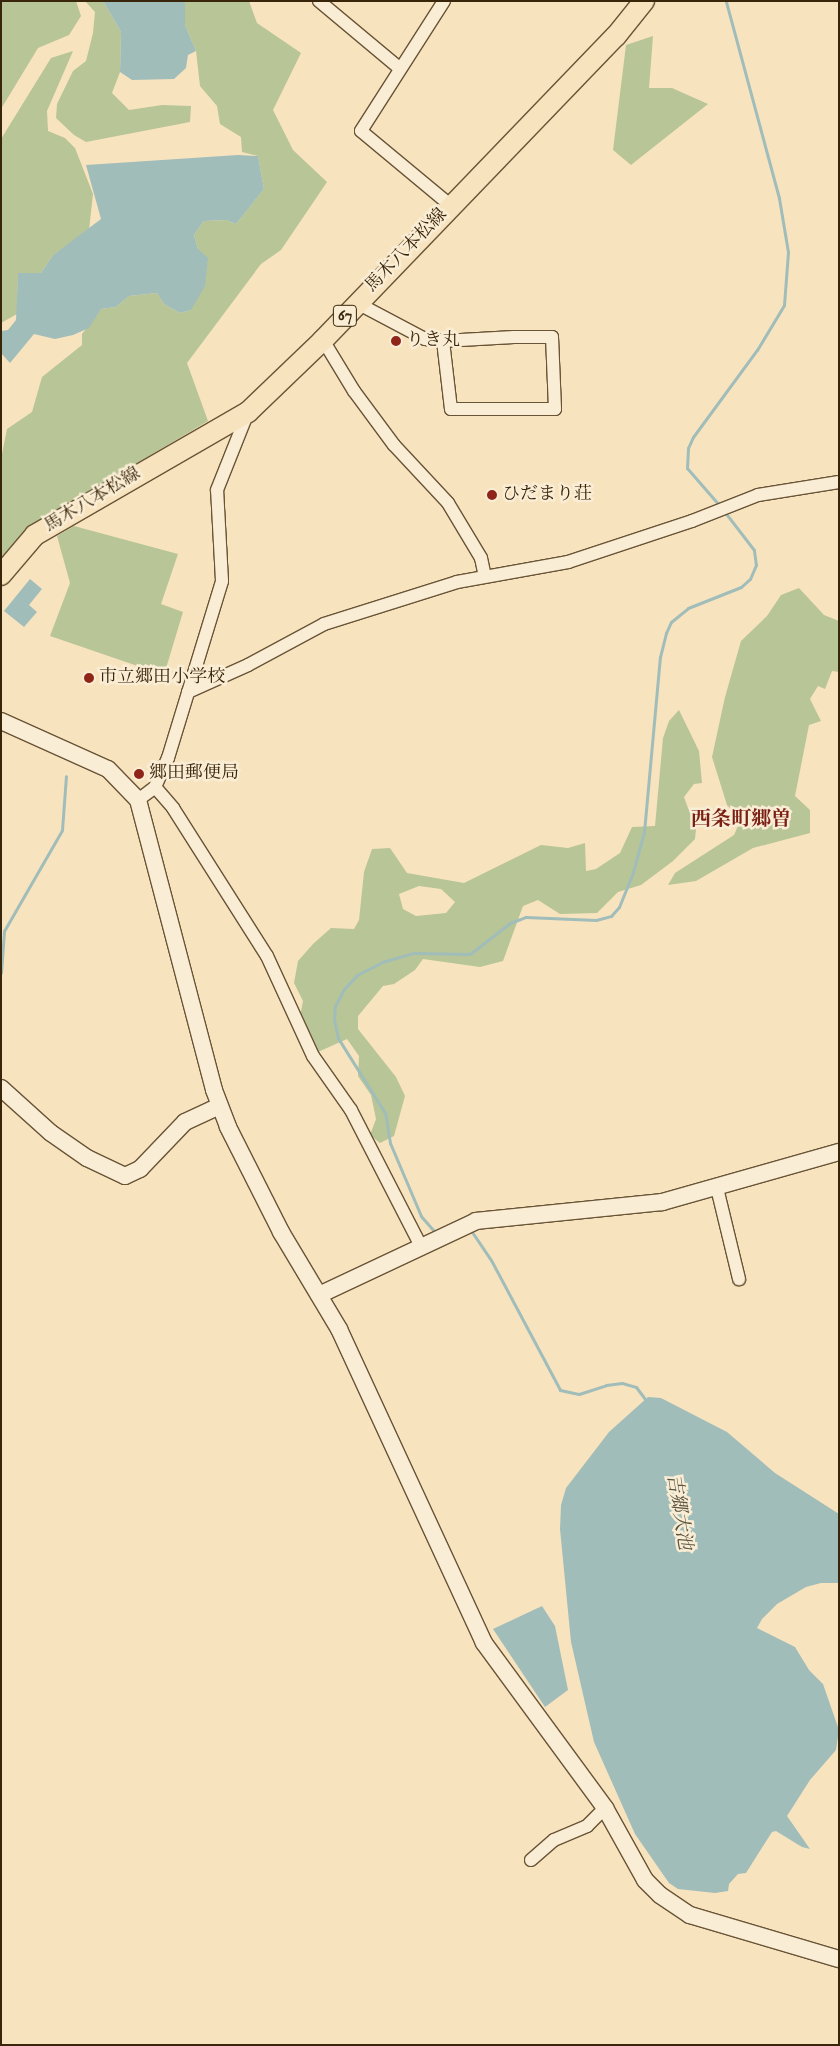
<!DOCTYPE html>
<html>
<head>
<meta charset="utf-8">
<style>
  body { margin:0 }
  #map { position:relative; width:840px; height:2046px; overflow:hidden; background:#f8e3bf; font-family:"IM FELL English","Noto Serif JP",serif }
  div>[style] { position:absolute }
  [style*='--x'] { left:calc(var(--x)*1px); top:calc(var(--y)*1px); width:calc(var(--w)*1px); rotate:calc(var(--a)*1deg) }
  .green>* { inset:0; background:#b8c596 }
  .water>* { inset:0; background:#a0bdba }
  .stream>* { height:3px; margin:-1.5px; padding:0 1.5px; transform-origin:1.5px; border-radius:1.5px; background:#a0bdba }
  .roads { filter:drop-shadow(1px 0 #695436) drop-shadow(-1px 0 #695436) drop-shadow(0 1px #695436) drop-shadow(0 -1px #695436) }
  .minor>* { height:12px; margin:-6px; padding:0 6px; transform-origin:6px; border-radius:6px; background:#faedd5 }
  .tertiary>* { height:16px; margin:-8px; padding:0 8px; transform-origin:8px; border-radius:8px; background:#faedd5 }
  .primary>* { height:20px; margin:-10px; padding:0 10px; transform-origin:10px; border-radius:10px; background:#f8e3bf }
  .dots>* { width:14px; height:14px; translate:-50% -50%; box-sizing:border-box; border:2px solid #faedd5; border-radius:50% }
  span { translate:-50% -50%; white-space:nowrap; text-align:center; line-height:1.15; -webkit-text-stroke:5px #faedd5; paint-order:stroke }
  .shield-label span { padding:1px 4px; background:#faedd5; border:1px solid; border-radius:4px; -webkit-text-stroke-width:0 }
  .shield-label { font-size:16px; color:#392509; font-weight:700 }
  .street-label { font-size:18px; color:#392509 }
  .poi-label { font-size:18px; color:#392509 }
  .left { translate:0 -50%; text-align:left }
  .water-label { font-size:19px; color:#58533e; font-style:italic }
  .quarter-label { font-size:20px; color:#7a1f14; font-weight:700 }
  .frame { position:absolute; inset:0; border:2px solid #392509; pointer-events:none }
</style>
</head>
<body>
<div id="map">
  <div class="green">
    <div style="clip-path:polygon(1px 1px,76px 1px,81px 16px,69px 35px,38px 48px,1px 109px)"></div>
    <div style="clip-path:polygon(85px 1px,103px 1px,121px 32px,120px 72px,112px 93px,129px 110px,162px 105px,191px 106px,190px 122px,86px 142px,74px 135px,56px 118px,57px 104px,73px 71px,86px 61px,93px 33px,95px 12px)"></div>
    <div style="clip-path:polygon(185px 1px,249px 1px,257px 23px,301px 53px,273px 110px,293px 150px,327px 182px,281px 250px,261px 264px,187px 363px,208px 421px,38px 522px,1px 560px,1px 459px,7px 429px,32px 412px,42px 377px,82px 345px,82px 334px,101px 309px,116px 307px,129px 296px,157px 293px,164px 304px,180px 313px,191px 310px,198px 249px,194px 235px,204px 221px,226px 220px,236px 224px,264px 189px,258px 156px,242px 152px,241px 137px,220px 124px,217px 106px,200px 86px,196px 51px,185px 25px)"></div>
    <div style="clip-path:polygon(653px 36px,649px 88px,672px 88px,708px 104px,631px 165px,613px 150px,626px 45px)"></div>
    <div style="clip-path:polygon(73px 51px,47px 111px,48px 131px,65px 138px,75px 148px,93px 194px,89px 230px,53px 255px,41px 273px,18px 273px,17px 314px,1px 323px,1px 139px,51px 58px)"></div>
    <div style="clip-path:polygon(74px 526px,178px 554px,161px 604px,183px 612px,164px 675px,50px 636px,70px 583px,57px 536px)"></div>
    <div style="clip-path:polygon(799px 588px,824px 615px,839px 621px,839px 672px,832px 671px,825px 689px,818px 686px,810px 699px,821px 721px,809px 725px,795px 796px,810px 810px,810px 833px,753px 848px,696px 881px,668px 885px,675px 873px,734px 835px,741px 819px,727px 805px,712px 757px,725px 697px,741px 641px,767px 616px,781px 595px)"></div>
    <div style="clip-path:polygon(evenodd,679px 710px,699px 751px,702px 783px,694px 784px,684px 797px,688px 808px,697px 819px,695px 839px,673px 861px,641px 885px,618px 892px,597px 913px,560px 914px,538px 900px,523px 906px,503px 961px,480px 967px,423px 959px,415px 970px,394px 984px,383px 986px,358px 1016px,358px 1029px,396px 1077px,405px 1096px,394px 1136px,380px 1143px,370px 1135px,376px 1119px,371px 1095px,358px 1076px,359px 1056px,347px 1039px,318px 1052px,300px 1017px,303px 1001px,294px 983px,298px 961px,313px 944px,331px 928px,354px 929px,359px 920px,364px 872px,372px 849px,390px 848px,407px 873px,464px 883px,541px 845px,568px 848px,585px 843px,586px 871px,596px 869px,620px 853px,632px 827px,655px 826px,663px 738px,669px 721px,679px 710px,419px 886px,441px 889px,455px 902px,446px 913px,416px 916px,403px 909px,399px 894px,419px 886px)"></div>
  </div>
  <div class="water">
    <div style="clip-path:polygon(103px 1px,185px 1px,185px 25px,196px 51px,188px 55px,186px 68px,174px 79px,132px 80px,120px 72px,121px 32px)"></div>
    <div style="clip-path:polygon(238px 155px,258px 156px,264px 189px,236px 224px,226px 220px,204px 221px,194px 235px,198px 249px,208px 258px,205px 286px,191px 310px,180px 313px,164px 304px,157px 293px,129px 296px,116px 307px,101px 309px,89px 328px,73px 335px,55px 339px,34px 334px,10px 363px,1px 353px,1px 331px,8px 330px,16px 320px,18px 273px,41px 273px,53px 255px,101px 219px,86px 165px)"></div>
    <div style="clip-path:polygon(30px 579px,42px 589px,29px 605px,37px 612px,24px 627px,4px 611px)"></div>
    <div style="clip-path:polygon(648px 1397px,661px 1398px,727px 1432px,775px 1473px,839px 1514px,839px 1583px,821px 1583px,806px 1587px,777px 1604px,762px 1619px,757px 1628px,795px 1647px,809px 1670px,823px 1684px,839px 1730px,836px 1750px,810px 1780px,787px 1816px,810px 1849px,802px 1847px,776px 1831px,772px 1832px,746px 1873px,738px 1874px,729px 1884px,728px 1891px,715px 1893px,678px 1889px,669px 1883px,635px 1834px,594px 1742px,571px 1642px,560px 1529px,561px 1505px,566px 1488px,609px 1432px)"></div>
    <div style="clip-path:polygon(542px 1606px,555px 1626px,568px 1690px,545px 1707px,493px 1629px)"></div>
  </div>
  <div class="stream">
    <div style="--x:720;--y:506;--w:50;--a:-131"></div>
    <div style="--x:687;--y:468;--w:20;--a:-87"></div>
    <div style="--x:688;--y:448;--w:12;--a:-66"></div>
    <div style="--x:693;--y:437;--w:108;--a:-53.7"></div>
    <div style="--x:757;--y:350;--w:52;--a:-59"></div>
    <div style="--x:784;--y:305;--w:53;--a:-85.7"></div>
    <div style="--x:788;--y:252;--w:55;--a:-99.5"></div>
    <div style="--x:779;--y:198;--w:204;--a:-105.1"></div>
    <div style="--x:1;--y:973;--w:42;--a:-85.9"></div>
    <div style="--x:4;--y:931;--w:116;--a:-60.1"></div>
    <div style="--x:62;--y:830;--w:54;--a:-85.8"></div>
    <div style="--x:470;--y:1229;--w:37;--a:56"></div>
    <div style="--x:491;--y:1260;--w:147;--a:62"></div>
    <div style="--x:560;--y:1390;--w:19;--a:12"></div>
    <div style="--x:579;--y:1394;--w:28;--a:-18"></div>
    <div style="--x:606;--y:1385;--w:16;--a:-7"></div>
    <div style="--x:622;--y:1383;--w:15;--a:16"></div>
    <div style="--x:636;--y:1387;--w:20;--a:53"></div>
    <div style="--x:440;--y:1231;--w:6;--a:180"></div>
    <div style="--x:434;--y:1231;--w:20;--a:-131"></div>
    <div style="--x:421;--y:1216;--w:79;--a:-113"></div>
    <div style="--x:390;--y:1143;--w:30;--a:-99"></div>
    <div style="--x:385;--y:1113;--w:89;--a:-122.1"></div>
    <div style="--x:338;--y:1038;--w:19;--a:-102"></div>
    <div style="--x:334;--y:1019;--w:13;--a:-86"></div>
    <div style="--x:335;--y:1006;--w:19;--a:-62"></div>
    <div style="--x:344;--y:989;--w:19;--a:-47"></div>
    <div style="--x:357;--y:975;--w:28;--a:-27"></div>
    <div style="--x:382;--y:962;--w:33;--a:-16"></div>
    <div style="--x:414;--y:953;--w:56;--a:1"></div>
    <div style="--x:470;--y:954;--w:51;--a:-37.8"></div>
    <div style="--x:510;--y:923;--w:17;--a:-21"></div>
    <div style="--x:526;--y:917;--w:70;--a:2.5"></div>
    <div style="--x:596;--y:920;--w:16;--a:-15"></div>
    <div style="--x:611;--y:916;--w:12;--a:-48"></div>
    <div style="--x:619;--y:907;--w:38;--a:-68"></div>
    <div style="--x:633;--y:872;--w:41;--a:-74.6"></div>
    <div style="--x:644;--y:832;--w:176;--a:-84.8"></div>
    <div style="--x:660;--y:657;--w:25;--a:-76"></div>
    <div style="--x:666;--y:633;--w:12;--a:-66"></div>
    <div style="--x:671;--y:622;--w:22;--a:-39"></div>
    <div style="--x:688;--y:608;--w:57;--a:-21.6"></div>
    <div style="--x:741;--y:587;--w:12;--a:-42"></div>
    <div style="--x:750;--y:579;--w:15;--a:-67"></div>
    <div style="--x:756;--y:565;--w:15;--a:-98"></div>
    <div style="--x:754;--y:550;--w:49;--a:-127.6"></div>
  </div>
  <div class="roads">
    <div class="minor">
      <div style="--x:319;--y:1;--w:104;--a:39.9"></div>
      <div style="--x:444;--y:1;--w:154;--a:122.6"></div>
      <div style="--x:361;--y:131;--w:116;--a:39.7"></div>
      <div style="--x:357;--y:303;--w:77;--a:27.9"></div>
      <div style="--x:425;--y:339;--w:18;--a:6"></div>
      <div style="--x:514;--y:337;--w:38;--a:0"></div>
      <div style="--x:552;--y:337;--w:72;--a:87.6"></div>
      <div style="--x:555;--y:409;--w:104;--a:180"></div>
      <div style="--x:451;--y:409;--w:68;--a:-96.7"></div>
      <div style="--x:443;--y:341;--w:71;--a:-3.2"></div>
      <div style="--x:323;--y:340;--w:60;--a:58.7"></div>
      <div style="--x:354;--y:391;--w:67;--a:53.5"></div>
      <div style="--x:394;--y:445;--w:79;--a:47"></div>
      <div style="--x:448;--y:503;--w:64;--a:59"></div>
      <div style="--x:481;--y:558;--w:19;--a:78"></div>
      <div style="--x:188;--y:692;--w:66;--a:-24.2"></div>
      <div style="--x:248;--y:665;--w:86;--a:-28.3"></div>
      <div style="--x:324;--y:624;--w:139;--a:-17.5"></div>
      <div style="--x:457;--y:582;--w:113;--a:-10.2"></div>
      <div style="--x:568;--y:562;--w:131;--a:-18.3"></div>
      <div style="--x:692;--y:521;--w:71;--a:-21.5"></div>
      <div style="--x:758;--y:495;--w:82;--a:-9.1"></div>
      <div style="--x:155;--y:787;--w:28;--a:49"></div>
      <div style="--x:173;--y:808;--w:175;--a:57.6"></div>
      <div style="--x:267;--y:956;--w:110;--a:65.3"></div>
      <div style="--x:313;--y:1056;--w:66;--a:54.9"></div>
      <div style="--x:351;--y:1110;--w:153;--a:62.8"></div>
      <div style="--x:138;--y:800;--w:21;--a:-37"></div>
      <div style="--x:155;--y:787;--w:32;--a:-66"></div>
      <div style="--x:168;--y:758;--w:185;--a:-73"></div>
      <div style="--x:222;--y:581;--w:91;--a:-93.1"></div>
      <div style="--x:217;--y:490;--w:84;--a:-68.3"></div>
      <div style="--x:717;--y:1188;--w:94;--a:76.4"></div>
      <div style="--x:531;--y:1860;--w:30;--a:-41"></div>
      <div style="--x:554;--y:1840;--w:36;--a:-23"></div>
      <div style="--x:587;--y:1826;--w:25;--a:-45"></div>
    </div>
    <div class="tertiary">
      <div style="--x:1;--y:721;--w:117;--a:24.2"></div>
      <div style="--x:108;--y:769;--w:43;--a:45.9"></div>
      <div style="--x:138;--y:800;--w:300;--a:75.3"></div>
      <div style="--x:214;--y:1090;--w:40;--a:69"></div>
      <div style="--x:228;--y:1127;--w:118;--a:63.2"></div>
      <div style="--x:281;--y:1232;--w:113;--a:59.1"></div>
      <div style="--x:339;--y:1329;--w:346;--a:65.2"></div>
      <div style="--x:484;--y:1643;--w:205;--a:53.7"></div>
      <div style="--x:605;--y:1808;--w:82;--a:60.9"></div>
      <div style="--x:645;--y:1880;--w:21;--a:45"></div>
      <div style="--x:660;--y:1895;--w:36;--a:34"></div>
      <div style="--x:690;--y:1915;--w:155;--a:16.5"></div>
      <div style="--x:1;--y:1088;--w:67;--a:42"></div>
      <div style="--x:51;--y:1133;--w:44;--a:34.8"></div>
      <div style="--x:87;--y:1158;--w:42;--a:25.3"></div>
      <div style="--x:125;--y:1176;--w:17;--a:-25"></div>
      <div style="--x:140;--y:1169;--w:65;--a:-46.2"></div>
      <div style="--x:185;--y:1122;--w:38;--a:-25"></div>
      <div style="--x:319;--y:1295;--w:174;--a:-25.2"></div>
      <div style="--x:476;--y:1221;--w:187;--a:-5.8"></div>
      <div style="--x:662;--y:1202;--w:184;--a:-15.8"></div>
    </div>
    <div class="primary">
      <div style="--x:1;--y:575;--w:52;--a:-49.6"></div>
      <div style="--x:35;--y:535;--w:246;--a:-30"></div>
      <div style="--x:248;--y:412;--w:104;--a:-43.8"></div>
      <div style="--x:323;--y:340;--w:422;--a:-46.1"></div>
      <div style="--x:616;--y:36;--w:45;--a:-51.3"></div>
    </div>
  </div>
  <div class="dots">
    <div style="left:396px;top:341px;background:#8f2418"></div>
    <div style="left:492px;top:495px;background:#8f2418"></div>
    <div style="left:89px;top:678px;background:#8f2418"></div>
    <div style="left:139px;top:774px;background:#8f2418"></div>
  </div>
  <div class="shield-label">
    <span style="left:345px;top:316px">67</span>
  </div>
  <div class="street-label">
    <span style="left:407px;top:251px;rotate:-46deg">馬木八本松線</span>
    <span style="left:93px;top:501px;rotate:-31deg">馬木八本松線</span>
  </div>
  <div class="poi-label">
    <span class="left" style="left:406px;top:341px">りき丸</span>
    <span class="left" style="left:502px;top:495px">ひだまり荘</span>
    <span class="left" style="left:99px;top:678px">市立郷田小学校</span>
    <span class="left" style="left:149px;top:774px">郷田郵便局</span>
  </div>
  <div class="water-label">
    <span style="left:678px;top:1512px;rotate:81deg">吉郷大池</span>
  </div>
  <div class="quarter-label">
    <span style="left:741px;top:819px">西条町郷曽</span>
  </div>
  <div class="frame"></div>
</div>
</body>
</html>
